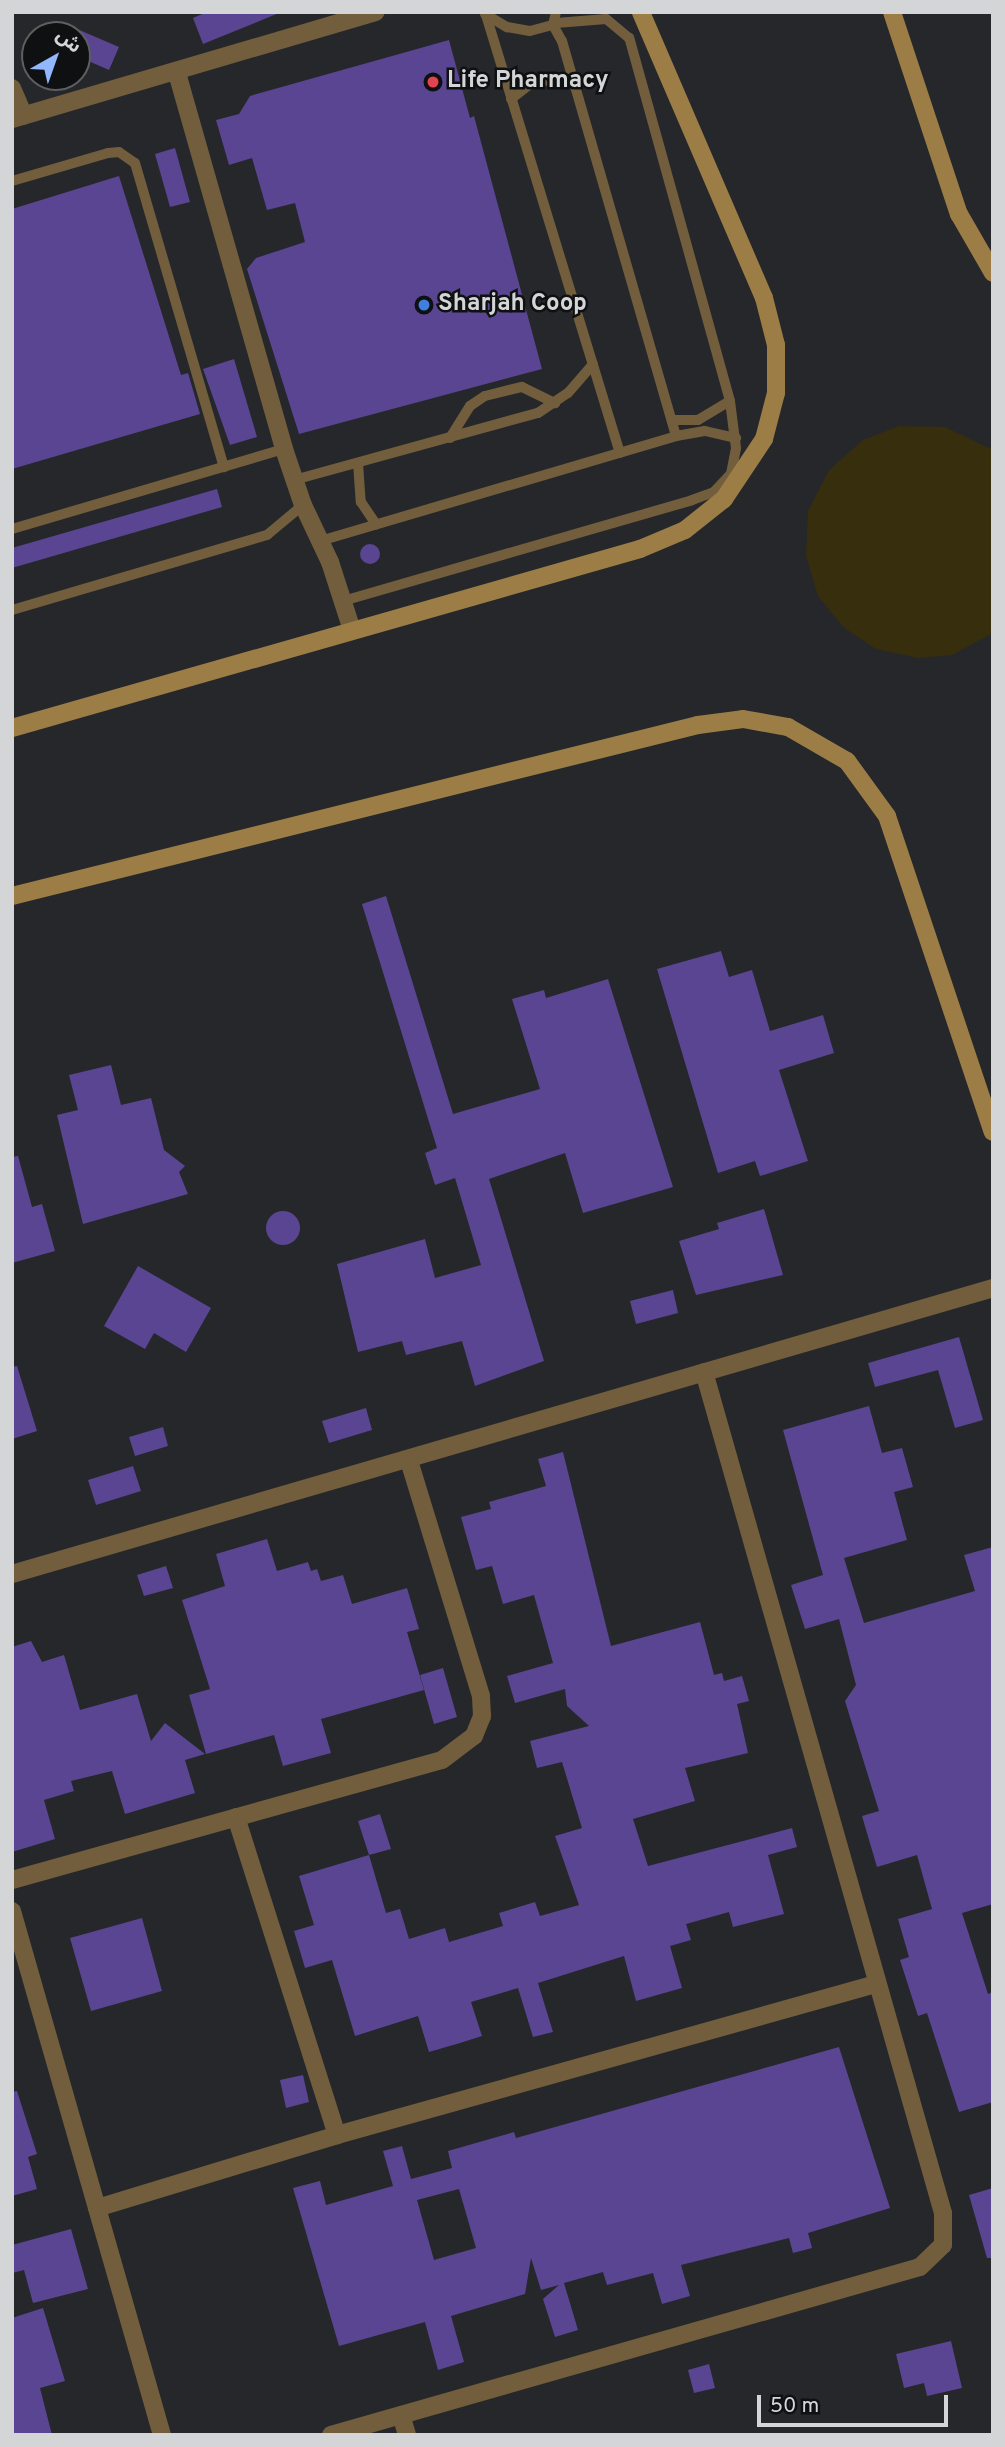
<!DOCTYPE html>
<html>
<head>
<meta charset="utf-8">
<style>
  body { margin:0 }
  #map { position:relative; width:1005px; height:2447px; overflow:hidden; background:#25272a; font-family:Overpass,"Noto Sans Arabic",sans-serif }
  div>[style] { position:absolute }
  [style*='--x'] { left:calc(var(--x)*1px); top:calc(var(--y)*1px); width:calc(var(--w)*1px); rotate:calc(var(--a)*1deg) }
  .sand>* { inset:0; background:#362e0d }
  .building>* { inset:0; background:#5a4592 }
  .round { border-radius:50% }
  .lane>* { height:10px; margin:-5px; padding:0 5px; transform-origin:5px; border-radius:5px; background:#725e3d }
  .street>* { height:18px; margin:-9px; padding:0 9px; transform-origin:9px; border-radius:9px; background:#725e3d }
  .secondary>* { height:18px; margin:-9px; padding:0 9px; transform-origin:9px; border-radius:9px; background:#9c7d46 }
  .dots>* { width:19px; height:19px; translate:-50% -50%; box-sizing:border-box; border:4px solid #0f1011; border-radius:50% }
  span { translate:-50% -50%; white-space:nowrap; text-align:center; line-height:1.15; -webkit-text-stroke:5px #0f1011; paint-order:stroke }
  .poi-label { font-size:24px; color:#d4d5d7; font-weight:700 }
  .left { translate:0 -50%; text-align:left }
  .frame { position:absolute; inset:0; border:14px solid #d4d5d7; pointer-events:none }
  .north { position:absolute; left:21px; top:21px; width:70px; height:70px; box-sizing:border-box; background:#0f1011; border:2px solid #5e5f60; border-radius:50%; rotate:40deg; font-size:19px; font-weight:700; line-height:28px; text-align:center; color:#d4d5d7 }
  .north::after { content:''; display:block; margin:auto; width:24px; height:32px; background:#92b7fd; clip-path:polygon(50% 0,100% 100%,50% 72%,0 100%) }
  .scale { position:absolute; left:757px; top:2395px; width:191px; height:32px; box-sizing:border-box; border:4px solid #d4d5d7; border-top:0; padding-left:9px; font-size:21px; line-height:24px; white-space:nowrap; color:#d4d5d7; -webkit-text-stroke:5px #0f1011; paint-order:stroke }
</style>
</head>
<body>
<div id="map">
  <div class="sand">
    <div style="clip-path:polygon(899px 426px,945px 427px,993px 450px,993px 633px,952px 655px,918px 658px,876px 649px,844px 628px,818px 596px,806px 556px,808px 511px,829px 470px,863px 440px)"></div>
  </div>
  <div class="building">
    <div style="clip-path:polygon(207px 12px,279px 12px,279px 13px,203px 44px,193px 18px)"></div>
    <div style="clip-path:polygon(77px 29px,119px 47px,109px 70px,77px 56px)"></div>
    <div style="clip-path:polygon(449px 40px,470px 118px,474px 116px,542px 369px,299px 434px,247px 269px,256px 258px,305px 242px,295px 203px,267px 210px,252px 158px,229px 165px,216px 120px,239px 114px,250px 96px)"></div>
    <div style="clip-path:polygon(175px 148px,190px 202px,170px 207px,155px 154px)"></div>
    <div style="clip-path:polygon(119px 176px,181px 375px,188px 373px,200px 414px,12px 469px,12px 209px)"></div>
    <div style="clip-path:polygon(234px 359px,257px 437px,230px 445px,203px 369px)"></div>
    <div style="clip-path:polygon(217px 489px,222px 507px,12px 568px,12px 548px)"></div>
    <div class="round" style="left:360px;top:544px;width:20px;height:20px"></div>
    <div style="clip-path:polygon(386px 896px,453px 1114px,540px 1089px,512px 999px,544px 990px,546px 998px,608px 979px,673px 1187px,583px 1213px,565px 1153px,489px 1179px,544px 1361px,475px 1386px,462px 1341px,406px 1355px,402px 1341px,358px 1352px,337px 1264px,425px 1239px,435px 1278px,481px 1265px,455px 1178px,435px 1185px,425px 1153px,437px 1148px,362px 904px)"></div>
    <div style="clip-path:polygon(721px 951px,729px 977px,752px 970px,770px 1031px,823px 1015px,834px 1053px,779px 1070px,808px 1161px,760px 1176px,755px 1161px,718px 1173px,657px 969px)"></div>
    <div style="clip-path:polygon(111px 1065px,121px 1105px,151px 1098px,164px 1150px,185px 1166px,179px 1172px,188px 1194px,83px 1224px,57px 1115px,78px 1110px,69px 1075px)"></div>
    <div style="clip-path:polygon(18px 1156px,32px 1207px,42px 1204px,55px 1251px,12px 1263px,12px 1157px)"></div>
    <div style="clip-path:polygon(764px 1209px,783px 1275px,696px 1295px,679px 1241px,719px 1229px,717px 1223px)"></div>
    <div class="round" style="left:266px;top:1211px;width:34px;height:34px"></div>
    <div style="clip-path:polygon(138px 1266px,211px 1308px,186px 1352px,154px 1333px,145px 1349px,104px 1326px)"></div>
    <div style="clip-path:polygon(673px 1290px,678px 1313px,636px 1324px,630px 1301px)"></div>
    <div style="clip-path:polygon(959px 1337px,983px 1420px,955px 1428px,938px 1370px,875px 1387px,868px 1363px)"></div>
    <div style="clip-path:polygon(17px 1366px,37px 1431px,12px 1439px,12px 1367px)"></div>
    <div style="clip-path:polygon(869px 1406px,882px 1453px,902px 1448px,913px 1487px,894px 1492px,907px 1540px,844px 1558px,864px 1623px,975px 1591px,964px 1555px,993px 1547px,993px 1904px,962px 1913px,988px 1994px,993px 1992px,993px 2102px,959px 2112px,927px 2013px,918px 2016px,900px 1960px,909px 1957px,898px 1919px,932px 1909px,917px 1855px,877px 1867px,862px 1816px,879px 1811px,845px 1701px,856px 1685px,839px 1619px,805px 1629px,791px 1585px,823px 1575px,783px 1430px)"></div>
    <div style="clip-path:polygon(366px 1408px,372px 1430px,329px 1443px,322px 1421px)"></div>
    <div style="clip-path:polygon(163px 1427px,168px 1446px,135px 1456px,129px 1437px)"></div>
    <div style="clip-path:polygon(563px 1452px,611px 1646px,700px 1622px,714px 1675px,722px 1673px,724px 1681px,742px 1676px,749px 1701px,737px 1704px,748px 1753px,685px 1768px,695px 1801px,633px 1819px,648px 1866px,792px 1828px,797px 1847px,768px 1855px,784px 1914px,733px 1927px,729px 1912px,686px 1924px,691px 1940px,670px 1946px,682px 1988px,636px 2001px,624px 1956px,538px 1983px,553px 2032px,533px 2037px,518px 1988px,471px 2002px,482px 2036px,460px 2043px,429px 2052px,418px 2016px,355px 2036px,332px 1960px,305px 1968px,294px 1931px,314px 1925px,299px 1876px,369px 1855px,386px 1913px,400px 1909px,409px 1939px,445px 1928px,449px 1942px,503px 1926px,499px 1913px,535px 1902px,540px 1916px,579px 1905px,555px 1836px,582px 1828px,562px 1762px,537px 1768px,530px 1741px,589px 1726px,567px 1706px,565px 1689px,515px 1703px,507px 1676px,553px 1663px,534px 1595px,503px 1604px,492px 1566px,476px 1570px,461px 1517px,491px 1509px,489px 1502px,546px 1486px,538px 1459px)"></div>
    <div style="clip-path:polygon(133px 1466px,141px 1491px,96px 1505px,88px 1480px)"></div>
    <div style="clip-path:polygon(267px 1539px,277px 1571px,308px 1562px,311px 1571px,317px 1569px,321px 1581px,343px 1575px,352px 1604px,407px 1588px,419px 1629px,407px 1632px,424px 1690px,321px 1719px,331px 1753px,283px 1766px,274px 1735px,206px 1754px,189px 1695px,210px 1689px,182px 1600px,225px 1586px,216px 1554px)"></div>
    <div style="clip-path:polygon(166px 1566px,173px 1588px,144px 1596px,137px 1575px)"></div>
    <div style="clip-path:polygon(31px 1641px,42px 1662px,64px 1655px,80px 1710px,137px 1694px,151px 1741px,165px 1723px,205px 1754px,185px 1760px,195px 1793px,125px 1814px,112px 1771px,71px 1781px,74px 1791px,44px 1800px,55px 1839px,12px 1852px,12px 1647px)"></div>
    <div style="clip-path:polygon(443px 1668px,457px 1717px,434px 1724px,420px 1675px)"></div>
    <div style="clip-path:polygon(380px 1814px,391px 1849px,369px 1855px,358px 1821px)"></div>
    <div style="clip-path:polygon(142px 1918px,162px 1991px,91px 2011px,70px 1938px)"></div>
    <div style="clip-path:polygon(evenodd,839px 2047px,890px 2208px,808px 2233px,812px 2248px,793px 2253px,789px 2238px,681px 2265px,690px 2296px,662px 2304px,653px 2273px,607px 2285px,603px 2272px,564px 2283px,578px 2330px,555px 2337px,543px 2299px,559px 2285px,541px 2290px,531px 2258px,525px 2294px,451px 2316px,464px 2362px,438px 2370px,425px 2322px,339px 2346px,293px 2188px,320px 2181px,326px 2205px,393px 2186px,383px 2151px,402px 2146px,411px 2179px,452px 2168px,448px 2151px,514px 2132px,516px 2138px,839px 2047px,459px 2189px,476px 2248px,434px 2260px,417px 2200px,459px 2189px)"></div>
    <div style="clip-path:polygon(303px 2075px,309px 2102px,286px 2108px,280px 2080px)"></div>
    <div style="clip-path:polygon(17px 2091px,37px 2154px,28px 2157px,37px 2189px,12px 2196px,12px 2092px)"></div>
    <div style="clip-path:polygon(993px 2188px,993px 2258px,987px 2258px,969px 2195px)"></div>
    <div style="clip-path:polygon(71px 2229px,88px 2289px,33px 2303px,24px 2270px,12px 2273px,12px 2245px)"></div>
    <div style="clip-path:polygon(43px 2308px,65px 2381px,40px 2388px,52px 2435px,12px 2435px,12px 2318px)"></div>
    <div style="clip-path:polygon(951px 2341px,962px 2388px,927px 2396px,924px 2383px,904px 2388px,896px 2354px)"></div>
    <div style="clip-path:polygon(709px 2364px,715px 2388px,694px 2393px,688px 2370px)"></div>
  </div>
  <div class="lane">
    <div style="--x:485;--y:14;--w:26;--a:31"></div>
    <div style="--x:507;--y:27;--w:23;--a:10"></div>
    <div style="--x:530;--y:31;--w:24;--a:-15"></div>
    <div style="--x:553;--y:25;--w:13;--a:-77"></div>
    <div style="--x:486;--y:15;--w:458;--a:73"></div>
    <div style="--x:553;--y:25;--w:18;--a:61"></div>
    <div style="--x:562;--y:41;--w:411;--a:73.9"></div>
    <div style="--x:511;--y:99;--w:28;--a:-38"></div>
    <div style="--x:533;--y:82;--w:27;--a:-6"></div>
    <div style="--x:560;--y:79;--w:15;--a:16"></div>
    <div style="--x:12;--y:181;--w:100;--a:-16.3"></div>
    <div style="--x:108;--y:153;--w:11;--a:-5"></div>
    <div style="--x:119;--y:152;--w:19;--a:35"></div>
    <div style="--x:135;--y:163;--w:317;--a:73.7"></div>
    <div style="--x:672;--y:420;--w:26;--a:0"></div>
    <div style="--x:698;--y:420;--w:37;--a:-31"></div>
    <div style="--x:450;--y:438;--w:38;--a:-58"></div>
    <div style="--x:470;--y:406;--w:18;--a:-34"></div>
    <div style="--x:485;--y:396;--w:38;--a:-14"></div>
    <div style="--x:522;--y:387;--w:37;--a:26"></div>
    <div style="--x:358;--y:463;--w:39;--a:86"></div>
    <div style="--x:361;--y:502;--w:27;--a:56"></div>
    <div style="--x:294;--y:480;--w:253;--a:-15.4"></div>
    <div style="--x:538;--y:413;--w:36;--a:-34"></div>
    <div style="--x:568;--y:393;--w:38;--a:-49"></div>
    <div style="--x:12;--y:529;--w:284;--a:-16.4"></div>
    <div style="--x:320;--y:541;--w:371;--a:-16.4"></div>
    <div style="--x:676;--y:436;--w:29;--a:-10"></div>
    <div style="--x:705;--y:431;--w:32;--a:13"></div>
    <div style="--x:343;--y:601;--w:363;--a:-16.1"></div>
    <div style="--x:692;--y:500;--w:23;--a:-20"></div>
    <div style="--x:714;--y:492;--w:25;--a:-47"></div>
    <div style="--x:731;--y:474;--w:26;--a:-79"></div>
    <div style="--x:736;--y:448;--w:47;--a:-97.3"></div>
    <div style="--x:730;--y:401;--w:377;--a:-105.5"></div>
    <div style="--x:629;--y:38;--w:30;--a:-140"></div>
    <div style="--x:606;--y:19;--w:50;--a:175.4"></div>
    <div style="--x:12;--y:610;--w:266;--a:-16.4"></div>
    <div style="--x:267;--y:535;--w:47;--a:-39.8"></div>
  </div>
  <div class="street">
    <div style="--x:177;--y:73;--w:391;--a:74.1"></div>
    <div style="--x:284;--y:449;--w:59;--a:71.3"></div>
    <div style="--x:303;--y:505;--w:63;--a:64.7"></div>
    <div style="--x:330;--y:562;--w:71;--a:72.1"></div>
    <div style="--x:12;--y:88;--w:30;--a:67"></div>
    <div style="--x:12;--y:119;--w:379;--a:-16.4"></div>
    <div style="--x:12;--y:1574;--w:1022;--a:-16.25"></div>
    <div style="--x:236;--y:1817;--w:334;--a:72.4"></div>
    <div style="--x:12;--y:1880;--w:446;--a:-15.6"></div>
    <div style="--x:442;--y:1760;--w:40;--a:-37"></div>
    <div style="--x:474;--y:1736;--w:22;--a:-68"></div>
    <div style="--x:482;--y:1716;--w:20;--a:-93"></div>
    <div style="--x:481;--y:1696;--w:247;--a:-107"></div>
    <div style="--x:12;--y:1911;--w:545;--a:74.03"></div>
    <div style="--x:97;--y:2208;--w:251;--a:-16.9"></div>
    <div style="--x:337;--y:2135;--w:560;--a:-15.65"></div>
    <div style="--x:401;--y:2415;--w:21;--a:73"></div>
    <div style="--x:331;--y:2435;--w:612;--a:-15.92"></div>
    <div style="--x:920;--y:2267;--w:32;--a:-44"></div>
    <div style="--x:943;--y:2245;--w:32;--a:-90"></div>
    <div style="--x:943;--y:2213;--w:874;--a:-105.86"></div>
  </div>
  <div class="secondary">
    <div style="--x:892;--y:12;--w:213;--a:71.7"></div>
    <div style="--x:959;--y:214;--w:68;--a:60"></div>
    <div style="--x:12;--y:728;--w:653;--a:-15.91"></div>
    <div style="--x:640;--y:549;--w:49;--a:-22.9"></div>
    <div style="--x:685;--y:530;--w:50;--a:-38.5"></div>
    <div style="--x:724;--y:499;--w:72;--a:-56.3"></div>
    <div style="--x:764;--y:439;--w:48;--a:-75.4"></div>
    <div style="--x:776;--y:393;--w:48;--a:-90"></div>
    <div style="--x:776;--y:345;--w:49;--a:-104.3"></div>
    <div style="--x:764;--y:298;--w:311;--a:-113.3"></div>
    <div style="--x:12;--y:896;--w:707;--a:-14"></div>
    <div style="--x:698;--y:725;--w:45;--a:-7.6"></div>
    <div style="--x:743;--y:719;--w:46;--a:10.1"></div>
    <div style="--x:788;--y:727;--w:68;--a:30"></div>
    <div style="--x:847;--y:761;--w:68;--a:54"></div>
    <div style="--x:887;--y:816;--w:333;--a:71.5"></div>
  </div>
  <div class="dots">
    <div style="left:433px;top:82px;background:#e0444e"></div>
    <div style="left:424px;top:305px;background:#3f7fe0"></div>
  </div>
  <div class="poi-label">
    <span class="left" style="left:447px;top:82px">Life Pharmacy</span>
    <span class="left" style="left:438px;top:305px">Sharjah Coop</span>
  </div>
  <div class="frame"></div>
  <div class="north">ش</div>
  <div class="scale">50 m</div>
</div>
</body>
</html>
